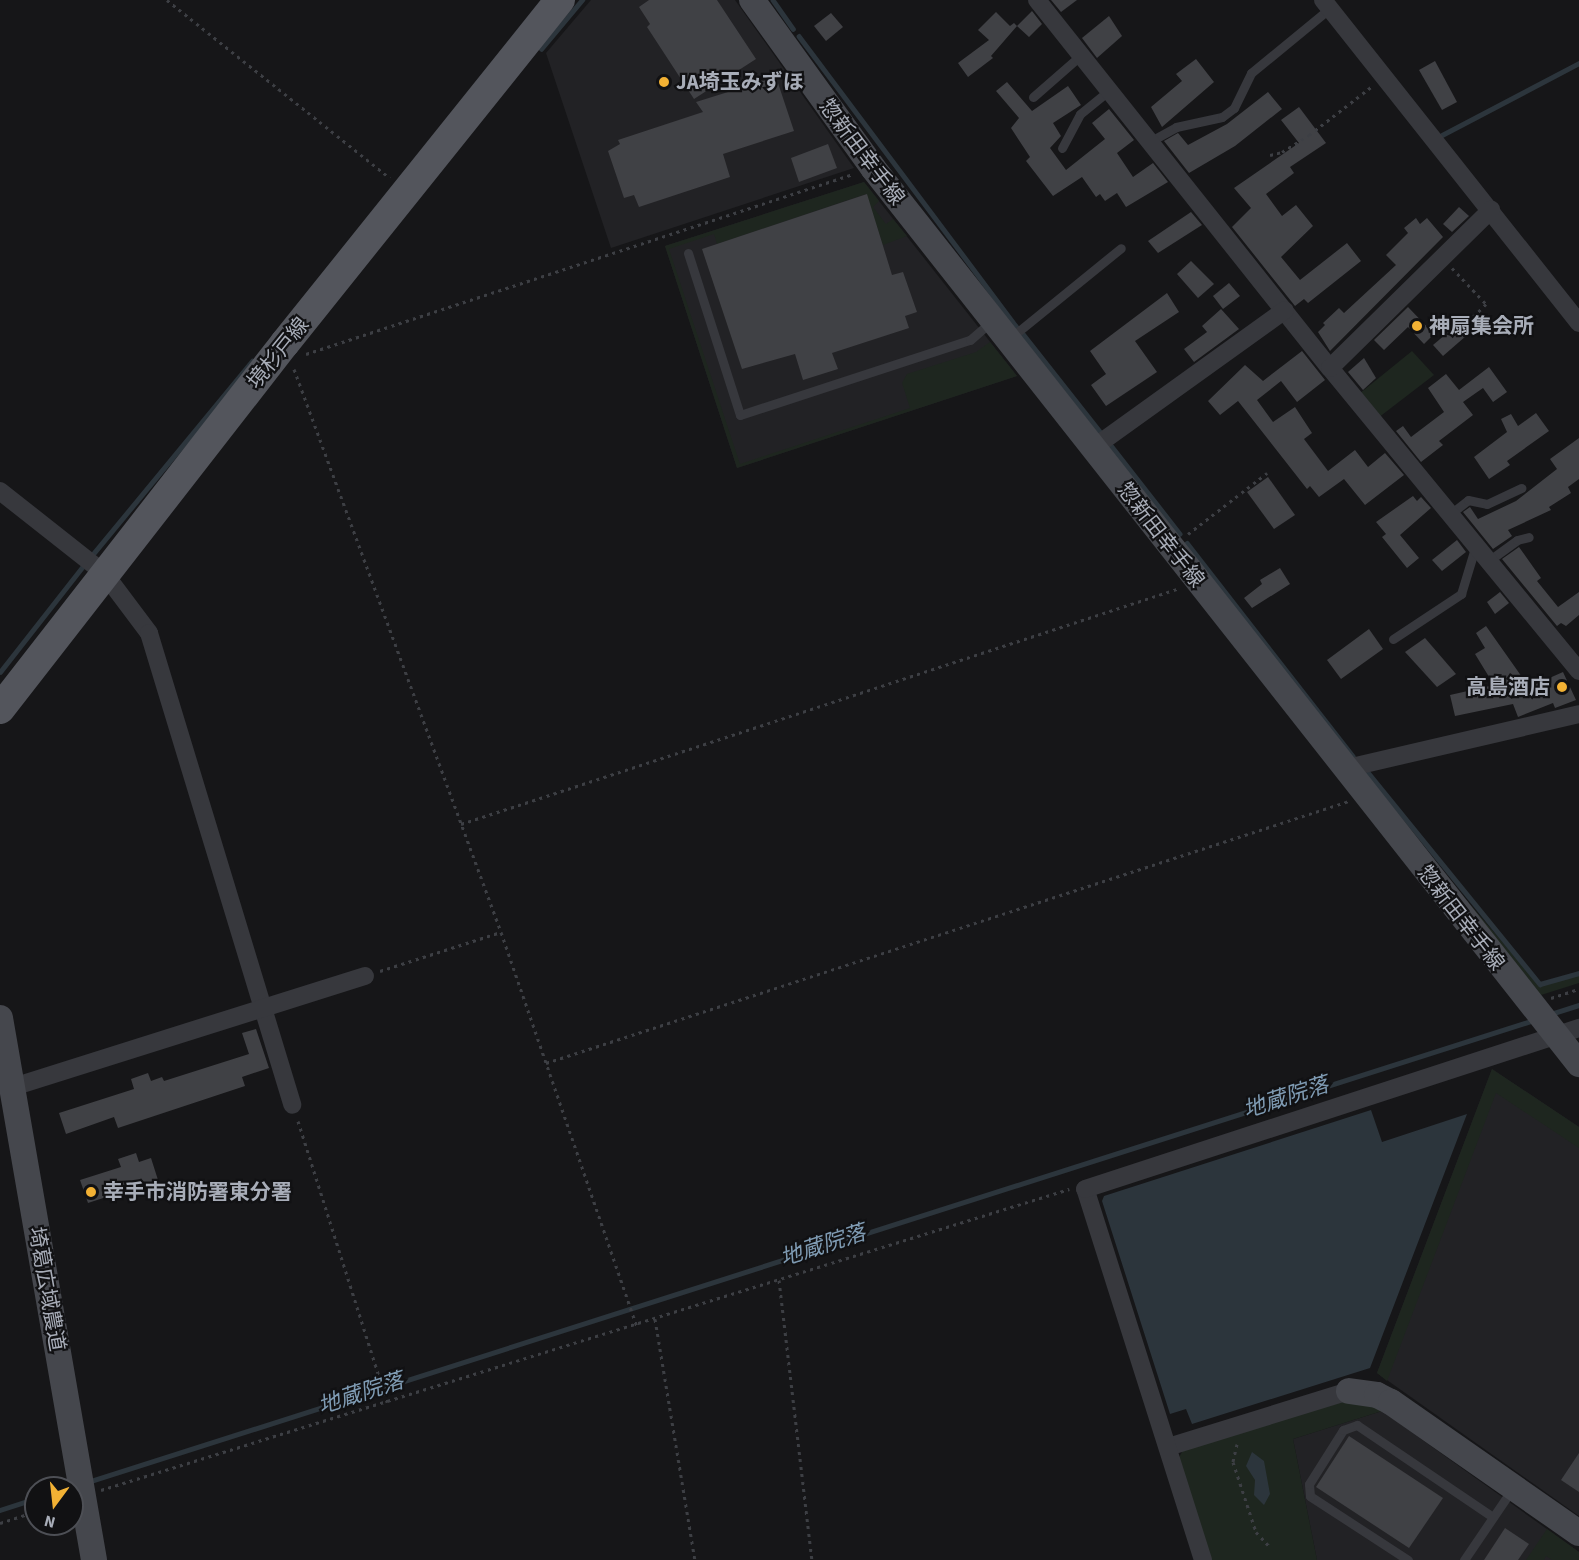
<!DOCTYPE html>
<html>
<head>
<meta charset="utf-8">
<style>
  body { margin:0 }
  #map { position:relative; width:1579px; height:1560px; overflow:hidden; background:#161618; font-family:"Source Sans 3","Noto Sans JP",sans-serif }
  div>[style] { position:absolute }
  [style*='--x'] { left:calc(var(--x)*1px); top:calc(var(--y)*1px); width:calc(var(--w)*1px); rotate:calc(var(--a)*1deg) }
  .built>* { inset:0; background:#222225 }
  .green>* { inset:0; background:#1e261f }
  .water>* { inset:0; background:#2c353c }
  .stream>* { height:4.5px; margin:-2.25px; padding:0 2.25px; transform-origin:2.25px; border-radius:2.25px; background:#2c353c }
  .building>* { inset:0; background:#404145 }
  .path>* { height:3px; margin-top:-1.5px; transform-origin:0; background:repeating-linear-gradient(90deg,#3d3f44 0 3px,transparent 0 7.5px) }
  .lane>* { height:9px; margin:-4.5px; padding:0 4.5px; transform-origin:4.5px; border-radius:4.5px; background:#37383d }
  .street>* { height:18px; margin:-9px; padding:0 9px; transform-origin:9px; border-radius:9px; background:#37383d }
  .secondary>* { height:26px; margin:-13px; padding:0 13px; transform-origin:13px; border-radius:13px; background:#45474d }
  .primary>* { height:30px; margin:-15px; padding:0 15px; transform-origin:15px; border-radius:15px; background:#53555c }
  .dots>* { width:16px; height:16px; translate:-50% -50%; box-sizing:border-box; border:3px solid #111113; border-radius:50% }
  span { translate:-50% -50%; white-space:nowrap; text-align:center; line-height:1.15; -webkit-text-stroke:4.5px #111113; paint-order:stroke }
  .poi-label { font-size:21px; color:#a8adb8; font-weight:700 }
  .left { translate:0 -50%; text-align:left }
  .right { translate:-100% -50%; text-align:right }
  .street-label { font-size:21px; color:#a8adb8 }
  .water-label { font-size:22px; color:#7f9bb3; font-style:italic }
  .north { position:absolute; left:24px; top:1476px; width:60px; height:60px; box-sizing:border-box; background:#111113; border:2px solid #4d4f55; border-radius:50%; rotate:195deg; font-size:16px; font-weight:700; line-height:24px; text-align:center; color:#a8adb8 }
  .north::after { content:''; display:block; margin:auto; width:21px; height:27px; background:#f2b134; clip-path:polygon(50% 0,100% 100%,50% 72%,0 100%) }
</style>
</head>
<body>
<div id="map">
  <div class="built">
    <div style="clip-path:polygon(591px 0,735px 0,854px 168px,611px 248px,546px 53px)"></div>
    <div style="clip-path:polygon(864px 182px,1017px 376px,737px 468px,665px 246px)"></div>
    <div style="clip-path:polygon(1492px 1069px,1579px 1127px,1579px 1516px,1377px 1373px)"></div>
    <div style="clip-path:polygon(1382px 1411px,1579px 1552px,1579px 1560px,1317px 1560px,1293px 1439px)"></div>
  </div>
  <div class="green">
    <div style="clip-path:polygon(864px 182px,879px 201px,873px 207px,886px 224px,893px 219px,907px 236px,883px 245px,866px 194px,717px 244px,714px 234px,669px 249px,740px 464px,910px 408px,902px 383px,907px 374px,976px 352px,990px 342px,1017px 376px,737px 468px,665px 246px)"></div>
    <div style="clip-path:polygon(1412px 351px,1434px 375px,1378px 418px,1359px 394px)"></div>
    <div style="clip-path:polygon(1457px 889px,1539px 985px,1579px 974px,1579px 983px,1541px 995px)"></div>
    <div style="clip-path:polygon(1492px 1069px,1579px 1127px,1579px 1148px,1496px 1093px,1387px 1381px,1377px 1373px)"></div>
    <div style="clip-path:polygon(1364px 1399px,1382px 1411px,1293px 1439px,1317px 1560px,1209px 1560px,1177px 1461px,1183px 1450px,1339px 1400px)"></div>
    <div style="clip-path:polygon(1547px 1529px,1579px 1552px,1579px 1560px,1552px 1560px,1546px 1556px,1544px 1560px,1526px 1560px)"></div>
  </div>
  <div class="water">
    <div style="clip-path:polygon(1371px 1110px,1382px 1142px,1467px 1114px,1370px 1368px,1192px 1424px,1186px 1409px,1170px 1414px,1102px 1201px,1104px 1196px)"></div>
    <div style="clip-path:polygon(1252px 1452px,1264px 1461px,1270px 1494px,1264px 1505px,1254px 1495px,1255px 1480px,1246px 1466px)"></div>
  </div>
  <div class="stream">
    <div style="--x:773;--y:0;--w:35;--a:55"></div>
    <div style="--x:799;--y:36;--w:364;--a:53.2"></div>
    <div style="--x:541;--y:49;--w:64;--a:-50.1"></div>
    <div style="--x:1442;--y:135;--w:155;--a:-27.7"></div>
    <div style="--x:1023;--y:334;--w:127;--a:51.7"></div>
    <div style="--x:1109;--y:443;--w:115;--a:52"></div>
    <div style="--x:1187;--y:543;--w:270;--a:52.1"></div>
    <div style="--x:93;--y:554;--w:250;--a:-50.5"></div>
    <div style="--x:0;--y:672;--w:135;--a:-51.9"></div>
    <div style="--x:1366;--y:770;--w:276;--a:50.9"></div>
    <div style="--x:1540;--y:984;--w:41;--a:-15.8"></div>
    <div style="--x:1551;--y:1014;--w:29;--a:-18"></div>
    <div style="--x:88;--y:1482;--w:1518;--a:-17.72"></div>
    <div style="--x:0;--y:1510;--w:38;--a:-18"></div>
  </div>
  <div class="building">
    <div style="clip-path:polygon(649px 0,717px 0,756px 59px,694px 99px,647px 27px,650px 24px,639px 7px)"></div>
    <div style="clip-path:polygon(1051px 0,1077px 0,1061px 12px)"></div>
    <div style="clip-path:polygon(1032px 11px,1042px 24px,1029px 37px,1017px 26px,991px 56px,993px 58px,968px 77px,958px 63px,989px 40px,978px 30px,996px 12px,1010px 26px,1014px 23px,1017px 26px)"></div>
    <div style="clip-path:polygon(831px 13px,843px 27px,826px 41px,814px 26px)"></div>
    <div style="clip-path:polygon(1109px 16px,1122px 36px,1097px 58px,1082px 38px)"></div>
    <div style="clip-path:polygon(1196px 59px,1214px 82px,1162px 127px,1151px 107px,1182px 81px,1176px 74px)"></div>
    <div style="clip-path:polygon(1435px 61px,1457px 102px,1442px 110px,1419px 70px)"></div>
    <div style="clip-path:polygon(776px 77px,794px 131px,723px 154px,730px 177px,639px 207px,634px 195px,624px 198px,608px 151px,620px 144px,618px 140px,703px 112px,696px 102px)"></div>
    <div style="clip-path:polygon(1007px 82px,1032px 111px,1068px 86px,1081px 105px,1053px 123px,1061px 136px,1050px 148px,1066px 170px,1105px 139px,1092px 123px,1109px 109px,1134px 140px,1117px 153px,1133px 177px,1153px 163px,1168px 182px,1126px 207px,1117px 193px,1105px 201px,1100px 194px,1096px 197px,1082px 177px,1053px 196px,1026px 161px,1030px 157px,1011px 128px,1019px 118px,996px 91px)"></div>
    <div style="clip-path:polygon(1268px 92px,1282px 109px,1235px 146px,1189px 173px,1164px 141px,1178px 133px,1188px 145px,1227px 124px)"></div>
    <div style="clip-path:polygon(1299px 107px,1326px 143px,1290px 167px,1294px 173px,1266px 194px,1282px 216px,1296px 205px,1313px 226px,1281px 257px,1300px 280px,1347px 243px,1361px 261px,1308px 303px,1304px 299px,1295px 306px,1232px 227px,1251px 208px,1234px 188px,1299px 143px,1281px 120px)"></div>
    <div style="clip-path:polygon(828px 144px,837px 168px,799px 182px,791px 158px)"></div>
    <div style="clip-path:polygon(867px 194px,892px 275px,903px 272px,917px 312px,905px 316px,909px 328px,832px 353px,838px 369px,803px 380px,795px 354px,742px 369px,702px 249px)"></div>
    <div style="clip-path:polygon(1459px 207px,1469px 216px,1452px 232px,1443px 224px)"></div>
    <div style="clip-path:polygon(1191px 212px,1202px 225px,1158px 253px,1148px 241px)"></div>
    <div style="clip-path:polygon(1416px 218px,1420px 224px,1427px 218px,1443px 237px,1330px 351px,1318px 332px,1325px 325px,1323px 323px,1339px 308px,1344px 313px,1396px 265px,1386px 255px,1408px 233px,1404px 228px)"></div>
    <div style="clip-path:polygon(1191px 261px,1214px 284px,1198px 298px,1177px 274px)"></div>
    <div style="clip-path:polygon(1229px 283px,1240px 296px,1223px 309px,1213px 296px)"></div>
    <div style="clip-path:polygon(1167px 293px,1179px 312px,1135px 341px,1157px 372px,1106px 406px,1091px 385px,1106px 374px,1090px 351px)"></div>
    <div style="clip-path:polygon(1408px 307px,1434px 334px,1424px 344px,1408px 327px,1384px 350px,1374px 340px)"></div>
    <div style="clip-path:polygon(1221px 309px,1239px 329px,1194px 362px,1184px 349px,1207px 332px,1202px 326px)"></div>
    <div style="clip-path:polygon(1459px 323px,1468px 331px,1466px 336px,1443px 356px,1433px 345px)"></div>
    <div style="clip-path:polygon(1302px 351px,1325px 380px,1297px 402px,1281px 381px,1257px 400px,1273px 422px,1295px 407px,1312px 433px,1304px 439px,1328px 471px,1355px 450px,1368px 467px,1385px 453px,1404px 475px,1365px 505px,1344px 479px,1319px 497px,1310px 486px,1307px 489px,1238px 401px,1220px 415px,1208px 401px,1245px 365px,1263px 381px)"></div>
    <div style="clip-path:polygon(1364px 358px,1376px 378px,1363px 390px,1348px 372px)"></div>
    <div style="clip-path:polygon(1489px 367px,1507px 392px,1493px 402px,1483px 388px,1463px 402px,1473px 415px,1439px 441px,1443px 445px,1421px 462px,1396px 431px,1403px 426px,1411px 437px,1444px 412px,1428px 388px,1446px 374px,1459px 390px)"></div>
    <div style="clip-path:polygon(1536px 413px,1549px 431px,1507px 461px,1510px 465px,1489px 479px,1474px 457px,1507px 432px,1501px 419px,1511px 414px,1518px 426px)"></div>
    <div style="clip-path:polygon(1579px 438px,1579px 479px,1568px 487px,1571px 493px,1549px 507px,1551px 510px,1508px 530px,1512px 536px,1493px 549px,1463px 512px,1470px 507px,1478px 519px,1516px 501px,1557px 469px,1550px 459px)"></div>
    <div style="clip-path:polygon(1268px 477px,1295px 515px,1274px 529px,1247px 492px)"></div>
    <div style="clip-path:polygon(1413px 496px,1417px 501px,1421px 497px,1431px 508px,1400px 535px,1419px 558px,1407px 568px,1382px 537px,1386px 534px,1376px 522px)"></div>
    <div style="clip-path:polygon(1457px 540px,1466px 552px,1442px 571px,1432px 560px)"></div>
    <div style="clip-path:polygon(1519px 547px,1541px 578px,1537px 581px,1558px 607px,1579px 592px,1579px 615px,1566px 626px,1561px 623px,1557px 626px,1502px 559px)"></div>
    <div style="clip-path:polygon(1280px 568px,1290px 584px,1252px 608px,1244px 598px,1262px 584px,1260px 580px)"></div>
    <div style="clip-path:polygon(1500px 592px,1509px 603px,1495px 614px,1487px 602px)"></div>
    <div style="clip-path:polygon(1486px 626px,1529px 687px,1563px 672px,1576px 700px,1555px 708px,1553px 703px,1518px 717px,1513px 704px,1455px 716px,1450px 695px,1494px 685px,1475px 654px,1485px 648px,1476px 633px)"></div>
    <div style="clip-path:polygon(1369px 629px,1383px 649px,1341px 679px,1327px 660px)"></div>
    <div style="clip-path:polygon(1425px 638px,1456px 674px,1437px 687px,1405px 652px)"></div>
    <div style="clip-path:polygon(256px 1029px,269px 1068px,242px 1077px,245px 1086px,118px 1128px,114px 1117px,66px 1134px,59px 1113px,134px 1089px,131px 1079px,148px 1073px,151px 1081px,162px 1077px,164px 1081px,249px 1054px,242px 1033px)"></div>
    <div style="clip-path:polygon(136px 1153px,139px 1162px,151px 1158px,158px 1180px,88px 1203px,80px 1180px,121px 1167px,118px 1159px)"></div>
    <div style="clip-path:polygon(1349px 1436px,1443px 1498px,1409px 1548px,1316px 1487px)"></div>
    <div style="clip-path:polygon(1579px 1453px,1579px 1492px,1561px 1480px)"></div>
    <div style="clip-path:polygon(1505px 1528px,1529px 1544px,1518px 1560px,1484px 1560px)"></div>
  </div>
  <div class="path">
    <div style="--x:167;--y:0;--w:285;--a:38.6"></div>
    <div style="--x:1270;--y:155;--w:12;--a:-14"></div>
    <div style="--x:1282;--y:152;--w:32;--a:-32"></div>
    <div style="--x:1309;--y:135;--w:78;--a:-37.7"></div>
    <div style="--x:1452;--y:268;--w:50;--a:46.6"></div>
    <div style="--x:1486;--y:304;--w:27;--a:135"></div>
    <div style="--x:306;--y:354;--w:576;--a:-18.21"></div>
    <div style="--x:294;--y:369;--w:600;--a:69.81"></div>
    <div style="--x:501;--y:932;--w:416;--a:71"></div>
    <div style="--x:1188;--y:534;--w:100;--a:-37.7"></div>
    <div style="--x:461;--y:824;--w:757;--a:-18.17"></div>
    <div style="--x:380;--y:971;--w:127;--a:-17.9"></div>
    <div style="--x:1551;--y:998;--w:29;--a:-18"></div>
    <div style="--x:546;--y:1063;--w:845;--a:-18.07"></div>
    <div style="--x:298;--y:1121;--w:295;--a:72.4"></div>
    <div style="--x:779;--y:1280;--w:282;--a:83.3"></div>
    <div style="--x:655;--y:1319;--w:244;--a:80.6"></div>
    <div style="--x:1237;--y:1444;--w:18;--a:103"></div>
    <div style="--x:1233;--y:1462;--w:74;--a:71.8"></div>
    <div style="--x:1256;--y:1532;--w:21;--a:47"></div>
    <div style="--x:101;--y:1490;--w:1014;--a:-17.27"></div>
    <div style="--x:0;--y:1523;--w:38;--a:-18"></div>
  </div>
  <div class="lane">
    <div style="--x:1033;--y:97;--w:64;--a:-41.2"></div>
    <div style="--x:1151;--y:141;--w:29;--a:-29"></div>
    <div style="--x:1176;--y:127;--w:47;--a:-12.3"></div>
    <div style="--x:1222;--y:117;--w:15;--a:-37"></div>
    <div style="--x:1234;--y:108;--w:39;--a:-64"></div>
    <div style="--x:1251;--y:73;--w:102;--a:-39.4"></div>
    <div style="--x:1062;--y:148;--w:38;--a:-62"></div>
    <div style="--x:1080;--y:114;--w:38;--a:-39"></div>
    <div style="--x:688;--y:253;--w:170;--a:72.2"></div>
    <div style="--x:740;--y:415;--w:242;--a:-18.1"></div>
    <div style="--x:970;--y:340;--w:29;--a:-41"></div>
    <div style="--x:1009;--y:339;--w:144;--a:-39.1"></div>
    <div style="--x:1449;--y:515;--w:24;--a:-38"></div>
    <div style="--x:1468;--y:500;--w:19;--a:12"></div>
    <div style="--x:1487;--y:504;--w:38;--a:-25"></div>
    <div style="--x:1487;--y:562;--w:37;--a:-36"></div>
    <div style="--x:1517;--y:540;--w:12;--a:-14"></div>
    <div style="--x:1393;--y:639;--w:82;--a:-33.5"></div>
    <div style="--x:1461;--y:594;--w:48;--a:-73.1"></div>
    <div style="--x:1408;--y:1560;--w:117;--a:-146.9"></div>
    <div style="--x:1310;--y:1496;--w:12;--a:-95"></div>
    <div style="--x:1309;--y:1484;--w:64;--a:-57.8"></div>
    <div style="--x:1343;--y:1430;--w:15;--a:-20"></div>
    <div style="--x:1357;--y:1425;--w:164;--a:34.1"></div>
    <div style="--x:1464;--y:1560;--w:87;--a:-55.8"></div>
  </div>
  <div class="street">
    <div style="--x:1037;--y:0;--w:470;--a:51.5"></div>
    <div style="--x:1330;--y:368;--w:392;--a:50.6"></div>
    <div style="--x:1323;--y:0;--w:412;--a:51.6"></div>
    <div style="--x:1330;--y:368;--w:226;--a:-44.5"></div>
    <div style="--x:1093;--y:448;--w:236;--a:-35.7"></div>
    <div style="--x:0;--y:491;--w:132;--a:38.3"></div>
    <div style="--x:104;--y:573;--w:75;--a:53.1"></div>
    <div style="--x:149;--y:633;--w:493;--a:73.1"></div>
    <div style="--x:1343;--y:769;--w:242;--a:-13.1"></div>
    <div style="--x:13;--y:1087;--w:369;--a:-17.5"></div>
    <div style="--x:1168;--y:1447;--w:189;--a:-17.2"></div>
    <div style="--x:1203;--y:1560;--w:389;--a:-107.6"></div>
    <div style="--x:1085;--y:1189;--w:520;--a:-18.05"></div>
  </div>
  <div class="secondary">
    <div style="--x:752;--y:0;--w:207;--a:54.2"></div>
    <div style="--x:873;--y:168;--w:1141;--a:51.76"></div>
    <div style="--x:0;--y:1018;--w:550;--a:80.16"></div>
    <div style="--x:1349;--y:1391;--w:28;--a:8"></div>
    <div style="--x:1377;--y:1395;--w:16;--a:27"></div>
    <div style="--x:1391;--y:1402;--w:229;--a:34.9"></div>
  </div>
  <div class="primary">
    <div style="--x:0;--y:709;--w:464;--a:-52.1"></div>
    <div style="--x:285;--y:343;--w:440;--a:-51.3"></div>
  </div>
  <div class="dots">
    <div style="left:664px;top:82px;background:#f2b134"></div>
    <div style="left:1417px;top:326px;background:#f2b134"></div>
    <div style="left:1562px;top:687px;background:#f2b134"></div>
    <div style="left:91px;top:1192px;background:#f2b134"></div>
  </div>
  <div class="poi-label">
    <span class="left" style="left:676px;top:82px">JA埼玉みずほ</span>
    <span class="left" style="left:1429px;top:326px">神扇集会所</span>
    <span class="right" style="left:1550px;top:687px">高島酒店</span>
    <span class="left" style="left:103px;top:1192px">幸手市消防署東分署</span>
  </div>
  <div class="street-label">
    <span style="left:862px;top:152px;rotate:53deg">惣新田幸手線</span>
    <span style="left:278px;top:353px;rotate:-51deg">境杉戸線</span>
    <span style="left:1161px;top:535px;rotate:52deg">惣新田幸手線</span>
    <span style="left:1461px;top:918px;rotate:52deg">惣新田幸手線</span>
    <span style="left:47px;top:1289px;rotate:80deg">埼葛広域農道</span>
  </div>
  <div class="water-label">
    <span style="left:1286px;top:1098px;rotate:-18deg">地蔵院落</span>
    <span style="left:823px;top:1246px;rotate:-18deg">地蔵院落</span>
    <span style="left:361px;top:1394px;rotate:-18deg">地蔵院落</span>
  </div>
  <div class="north">N</div>
</div>
</body>
</html>
